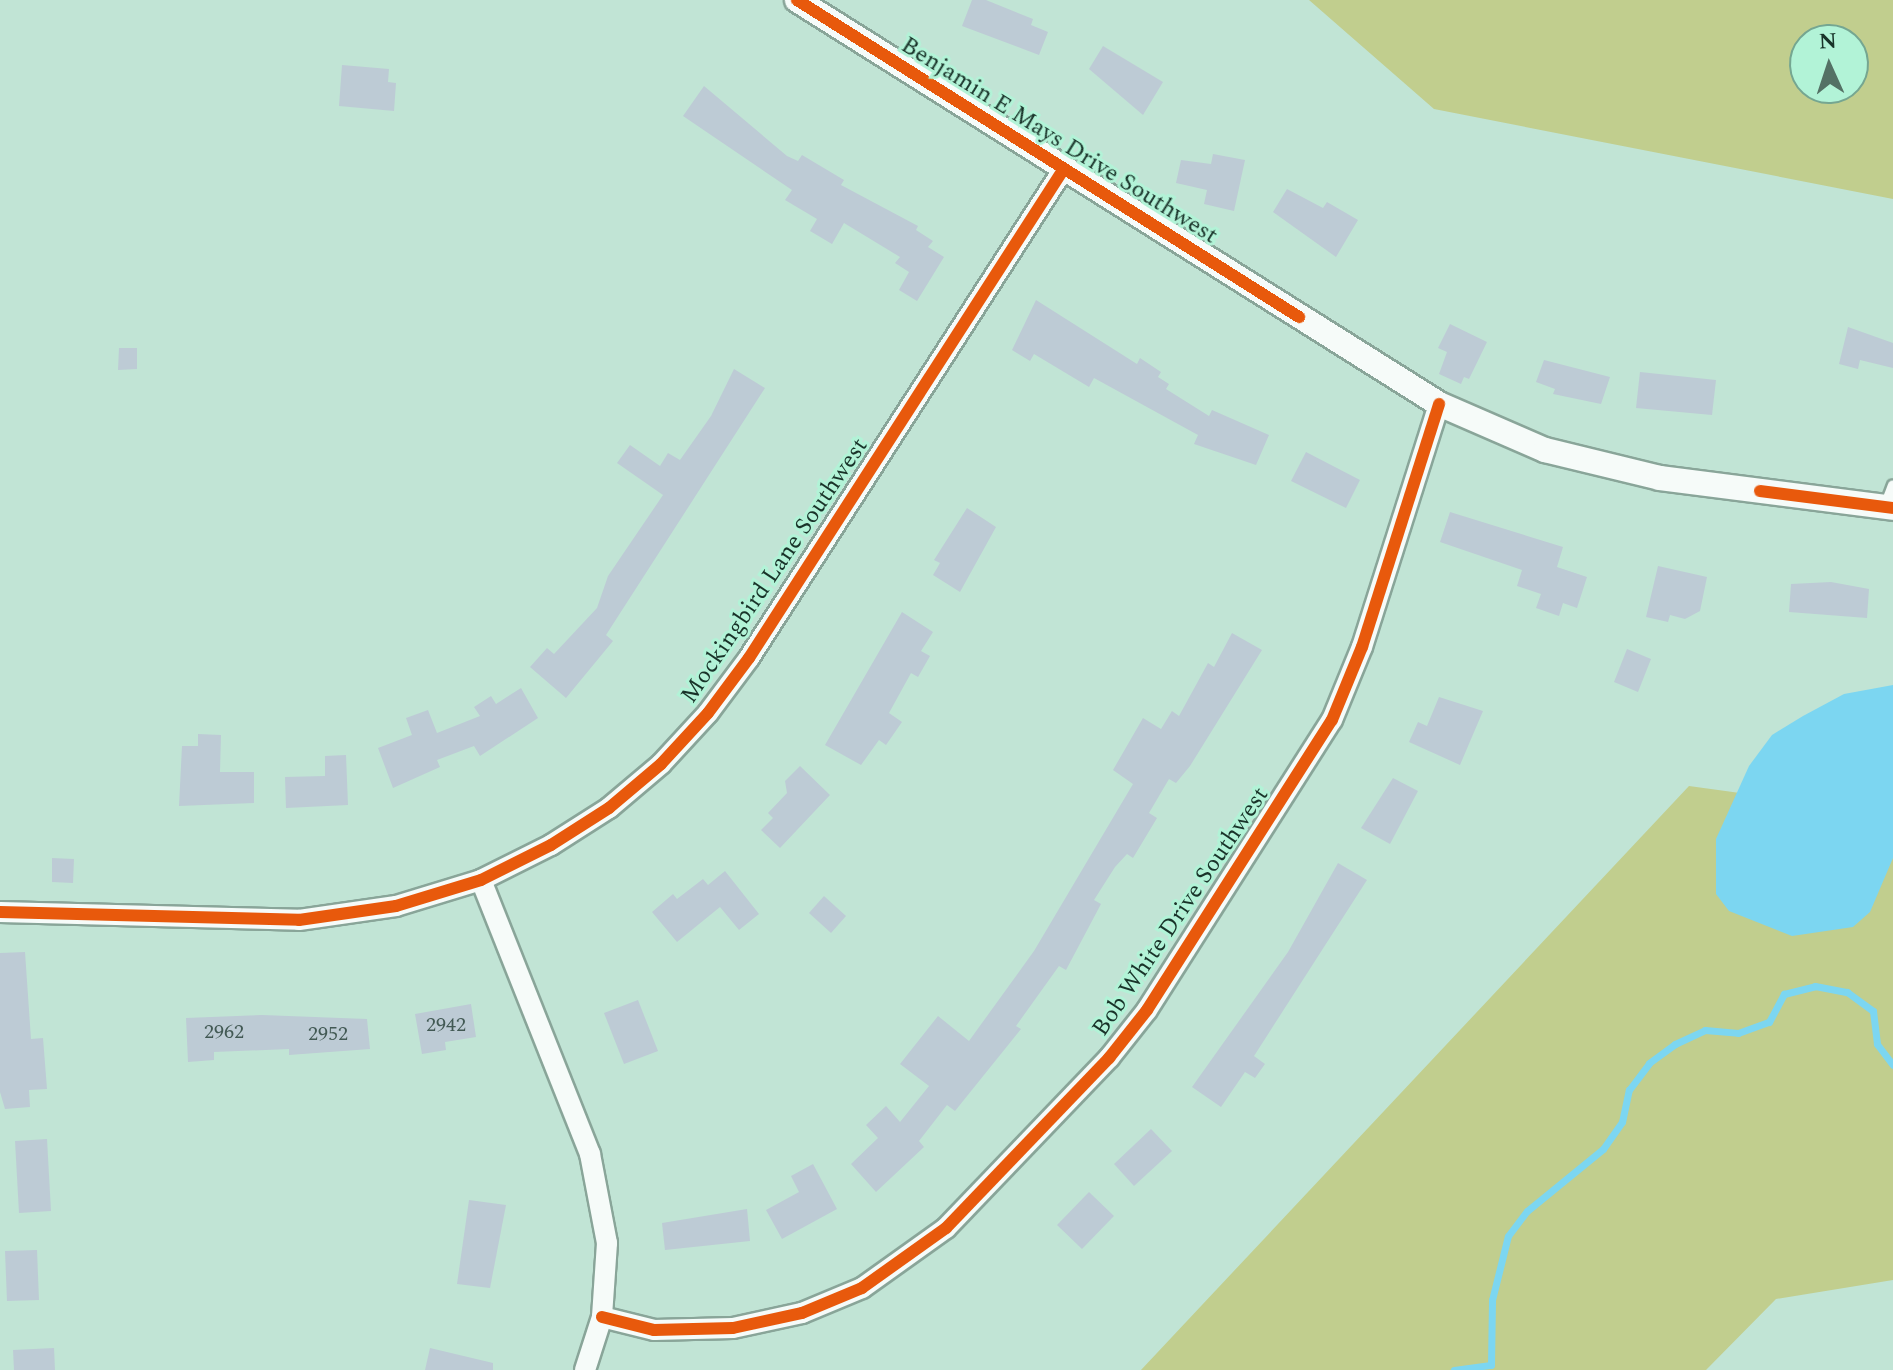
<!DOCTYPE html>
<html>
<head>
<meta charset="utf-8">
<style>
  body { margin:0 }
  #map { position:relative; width:1893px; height:1370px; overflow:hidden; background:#c1e4d5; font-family:Spectral,serif }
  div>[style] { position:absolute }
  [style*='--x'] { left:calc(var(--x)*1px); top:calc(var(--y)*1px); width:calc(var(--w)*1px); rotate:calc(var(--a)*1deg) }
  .green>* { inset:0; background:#c1ce8e }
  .water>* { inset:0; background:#7cd6f1 }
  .stream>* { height:7px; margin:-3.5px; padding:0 3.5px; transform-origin:3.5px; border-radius:3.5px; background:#7cd6f1 }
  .building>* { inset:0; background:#bdcbd5 }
  .roads { filter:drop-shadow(2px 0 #89a599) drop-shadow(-2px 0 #89a599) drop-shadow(0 2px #89a599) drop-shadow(0 -2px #89a599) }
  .service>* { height:10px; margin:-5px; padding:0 5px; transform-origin:5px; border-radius:5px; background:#f6fbf9 }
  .minor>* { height:20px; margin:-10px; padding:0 10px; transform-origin:10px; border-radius:10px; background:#f6fbf9 }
  .tertiary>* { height:24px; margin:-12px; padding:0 12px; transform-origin:12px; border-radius:12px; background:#f6fbf9 }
  .cycleway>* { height:12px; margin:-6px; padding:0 6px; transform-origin:6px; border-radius:6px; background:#e8590c }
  span { translate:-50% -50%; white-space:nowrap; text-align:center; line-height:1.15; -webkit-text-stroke:6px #b2f3d7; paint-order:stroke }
  .number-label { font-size:20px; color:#425954 }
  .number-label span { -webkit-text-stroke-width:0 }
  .street-label { font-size:24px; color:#193329 }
  .north { position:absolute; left:1789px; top:24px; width:80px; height:80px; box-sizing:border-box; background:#b2f3d7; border:2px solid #75a691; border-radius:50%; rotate:357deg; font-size:22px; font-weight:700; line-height:32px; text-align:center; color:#193329 }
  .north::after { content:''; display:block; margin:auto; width:28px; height:36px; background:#547165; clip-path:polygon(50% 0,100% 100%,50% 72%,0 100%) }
</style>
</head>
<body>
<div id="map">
  <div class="green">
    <div style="clip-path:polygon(evenodd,1309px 0,1893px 0,1893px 199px,1434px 109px,1309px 0,1853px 40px,1853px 88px,1805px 88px,1805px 40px,1853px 40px)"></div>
    <div style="clip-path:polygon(1689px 786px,1893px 814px,1893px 1280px,1776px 1299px,1706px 1370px,1141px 1370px)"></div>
  </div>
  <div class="water">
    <div style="clip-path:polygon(1893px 685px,1893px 858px,1870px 912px,1853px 927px,1792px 936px,1729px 911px,1716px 894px,1716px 839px,1749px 766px,1772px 735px,1803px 716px,1844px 694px)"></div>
  </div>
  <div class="stream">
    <div style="--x:1454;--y:1370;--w:37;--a:-8"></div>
    <div style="--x:1491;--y:1365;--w:65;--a:-89.1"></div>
    <div style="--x:1492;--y:1300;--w:66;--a:-76"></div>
    <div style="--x:1508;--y:1236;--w:31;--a:-53"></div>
    <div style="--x:1527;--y:1211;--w:98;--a:-39.2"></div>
    <div style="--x:1603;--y:1149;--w:33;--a:-55"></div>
    <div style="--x:1622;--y:1122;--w:33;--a:-78"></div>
    <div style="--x:1629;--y:1090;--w:34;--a:-53"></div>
    <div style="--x:1649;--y:1063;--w:32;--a:-36"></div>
    <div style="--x:1675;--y:1044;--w:33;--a:-25"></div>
    <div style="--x:1705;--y:1030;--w:33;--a:5"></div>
    <div style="--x:1738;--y:1033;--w:33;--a:-20"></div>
    <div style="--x:1769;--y:1022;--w:32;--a:-62"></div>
    <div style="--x:1784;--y:994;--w:32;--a:-14"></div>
    <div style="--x:1815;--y:986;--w:33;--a:11"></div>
    <div style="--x:1847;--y:992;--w:32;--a:36"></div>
    <div style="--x:1873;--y:1011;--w:33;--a:83"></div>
    <div style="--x:1877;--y:1044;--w:26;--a:53"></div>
  </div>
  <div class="building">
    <div style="clip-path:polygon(972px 0,986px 0,1033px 19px,1031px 25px,1048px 32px,1039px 55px,962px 26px)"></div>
    <div style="clip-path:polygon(1103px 46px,1163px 82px,1143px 115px,1089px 69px)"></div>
    <div style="clip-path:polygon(342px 65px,389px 69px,388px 82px,396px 83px,394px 111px,339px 106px)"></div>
    <div style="clip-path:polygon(704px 86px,787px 156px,798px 161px,802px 155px,844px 180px,841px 185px,918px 226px,916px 230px,933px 241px,928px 247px,944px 257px,917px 301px,899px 290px,909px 272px,895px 263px,900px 257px,844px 223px,832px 244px,810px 231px,817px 219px,785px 200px,792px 190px,683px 116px)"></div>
    <div style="clip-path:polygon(1213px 154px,1245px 160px,1234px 211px,1204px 204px,1207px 190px,1176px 183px,1181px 160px,1211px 164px)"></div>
    <div style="clip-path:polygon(1287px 189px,1323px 208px,1327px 202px,1358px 220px,1336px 257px,1273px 212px)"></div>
    <div style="clip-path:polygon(1036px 300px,1137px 364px,1140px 358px,1161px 372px,1158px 377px,1169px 384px,1166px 389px,1209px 416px,1212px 410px,1269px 435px,1256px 465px,1194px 444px,1198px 435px,1094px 378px,1089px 387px,1034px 354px,1030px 361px,1012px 350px)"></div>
    <div style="clip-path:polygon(1450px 324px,1487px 342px,1469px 379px,1464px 377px,1461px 384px,1439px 374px,1447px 352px,1438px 348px)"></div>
    <div style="clip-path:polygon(1848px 327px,1893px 343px,1893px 368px,1860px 360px,1858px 369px,1839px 364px)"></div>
    <div style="clip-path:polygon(119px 348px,137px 348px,137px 369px,118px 370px)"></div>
    <div style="clip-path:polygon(1544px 360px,1610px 377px,1601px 404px,1553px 394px,1555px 389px,1536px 382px)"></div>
    <div style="clip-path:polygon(734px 369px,765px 388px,606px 635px,613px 641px,566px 698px,530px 667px,547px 648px,554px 654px,597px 608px,608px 576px,663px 495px,617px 463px,630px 445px,660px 466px,668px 453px,680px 460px,711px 416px)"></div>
    <div style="clip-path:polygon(1640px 372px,1716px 380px,1712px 415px,1636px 408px)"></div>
    <div style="clip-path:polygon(1306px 452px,1360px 480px,1346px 508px,1291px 481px)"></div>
    <div style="clip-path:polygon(967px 508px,996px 527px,960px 592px,933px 575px,940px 563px,934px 560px)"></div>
    <div style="clip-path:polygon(1450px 512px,1563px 547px,1557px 567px,1587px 577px,1577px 608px,1563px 603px,1559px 616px,1536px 608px,1541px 594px,1517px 586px,1522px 570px,1440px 542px)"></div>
    <div style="clip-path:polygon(1658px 566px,1707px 577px,1700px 611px,1685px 619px,1670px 615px,1668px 622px,1646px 617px)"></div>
    <div style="clip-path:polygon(1791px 584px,1831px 582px,1869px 589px,1867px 618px,1789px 612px)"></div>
    <div style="clip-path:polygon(902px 612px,933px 632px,921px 651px,930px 656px,918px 677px,911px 673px,889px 713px,902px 722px,886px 745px,879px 740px,861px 765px,825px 745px)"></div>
    <div style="clip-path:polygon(1232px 633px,1262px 650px,1190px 766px,1176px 783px,1169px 779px,1149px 813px,1157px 818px,1133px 858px,1127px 854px,1115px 867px,1094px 900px,1101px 904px,1066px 970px,1059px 966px,1016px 1026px,1021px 1029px,955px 1111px,947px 1105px,919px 1141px,924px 1147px,876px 1192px,851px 1164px,878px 1138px,866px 1125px,886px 1106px,900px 1122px,929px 1086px,900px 1064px,938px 1016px,969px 1041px,1034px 951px,1133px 784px,1113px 770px,1143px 718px,1161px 729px,1172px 711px,1179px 716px,1208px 663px,1214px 667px)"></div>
    <div style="clip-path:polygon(1627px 649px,1651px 659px,1638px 692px,1614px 682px)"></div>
    <div style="clip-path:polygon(521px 688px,538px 718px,480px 756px,474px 746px,437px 760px,440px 767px,393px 788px,378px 748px,412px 735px,406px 718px,428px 710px,437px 733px,480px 716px,474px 707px,491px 696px,496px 704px)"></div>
    <div style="clip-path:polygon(1439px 697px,1483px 711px,1460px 765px,1409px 742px,1418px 722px,1427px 726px)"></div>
    <div style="clip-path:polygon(198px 734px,221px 735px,220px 772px,254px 772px,254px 803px,179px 806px,182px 746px,198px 746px)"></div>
    <div style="clip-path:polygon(346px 755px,348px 805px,286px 808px,285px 777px,325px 776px,325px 756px)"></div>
    <div style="clip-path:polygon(800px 766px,830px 795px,780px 848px,761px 830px,773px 818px,768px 813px,787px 793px,785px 781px)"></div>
    <div style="clip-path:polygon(1393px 778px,1418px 791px,1390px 844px,1361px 828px)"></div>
    <div style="clip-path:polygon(52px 858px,74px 859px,73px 883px,52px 882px)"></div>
    <div style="clip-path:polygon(1338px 863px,1367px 880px,1254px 1056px,1265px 1064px,1255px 1078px,1245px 1072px,1221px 1107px,1192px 1087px,1288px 952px)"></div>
    <div style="clip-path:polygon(725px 871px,759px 914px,739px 930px,720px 907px,677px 942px,652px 912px,673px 894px,677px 899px,703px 879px,708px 885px)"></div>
    <div style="clip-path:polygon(824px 896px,846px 916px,831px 933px,809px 913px)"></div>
    <div style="clip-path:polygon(25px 952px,31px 1039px,43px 1038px,47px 1089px,29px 1090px,30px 1107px,5px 1109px,0 1092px,0 953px)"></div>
    <div style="clip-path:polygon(638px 1000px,658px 1051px,624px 1064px,604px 1013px)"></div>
    <div style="clip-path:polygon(471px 1004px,476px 1037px,445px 1042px,446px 1050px,422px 1054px,415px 1014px)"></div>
    <div style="clip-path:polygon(262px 1015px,367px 1019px,370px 1049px,289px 1055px,289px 1049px,214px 1052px,214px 1060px,188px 1062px,186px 1018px)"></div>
    <div style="clip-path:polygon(1151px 1129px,1172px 1151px,1134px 1186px,1114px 1164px)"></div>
    <div style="clip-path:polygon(47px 1139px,51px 1211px,19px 1213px,15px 1141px)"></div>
    <div style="clip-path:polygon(813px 1164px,837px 1209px,782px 1239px,766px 1210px,799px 1192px,791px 1176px)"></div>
    <div style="clip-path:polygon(1089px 1192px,1114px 1216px,1082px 1249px,1057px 1225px)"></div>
    <div style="clip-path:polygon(469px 1200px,506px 1205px,490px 1288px,457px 1284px)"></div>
    <div style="clip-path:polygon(747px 1209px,750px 1241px,665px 1250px,662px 1223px)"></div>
    <div style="clip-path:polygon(37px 1250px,39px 1300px,7px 1301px,5px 1251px)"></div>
    <div style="clip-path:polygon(54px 1348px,55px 1370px,14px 1370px,13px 1350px)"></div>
    <div style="clip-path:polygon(430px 1348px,493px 1363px,493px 1370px,425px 1370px)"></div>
  </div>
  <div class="roads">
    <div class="service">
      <div style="--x:1885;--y:506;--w:22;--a:-69"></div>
    </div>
    <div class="minor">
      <div style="--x:481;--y:880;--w:295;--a:68.3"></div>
      <div style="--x:590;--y:1154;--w:91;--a:79.2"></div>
      <div style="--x:607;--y:1243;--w:74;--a:93.9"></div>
      <div style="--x:602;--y:1317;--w:56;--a:107.8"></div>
      <div style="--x:0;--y:912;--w:299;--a:1.5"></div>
      <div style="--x:299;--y:920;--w:98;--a:-8.2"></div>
      <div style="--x:396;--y:906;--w:89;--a:-17"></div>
      <div style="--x:481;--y:880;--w:78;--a:-26.6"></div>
      <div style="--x:551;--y:845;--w:69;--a:-32.5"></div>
      <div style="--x:609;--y:808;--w:68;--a:-40.2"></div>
      <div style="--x:661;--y:764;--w:69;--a:-47.3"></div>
      <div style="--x:708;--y:713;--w:69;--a:-53.3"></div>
      <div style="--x:749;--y:658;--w:580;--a:-57.24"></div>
      <div style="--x:602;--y:1317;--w:54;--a:14"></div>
      <div style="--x:654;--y:1330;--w:79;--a:-1.5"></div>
      <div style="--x:733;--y:1328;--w:71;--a:-12.3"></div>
      <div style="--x:802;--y:1313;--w:65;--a:-22.6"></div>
      <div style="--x:862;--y:1288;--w:103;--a:-35.5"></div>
      <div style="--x:946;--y:1228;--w:236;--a:-46.2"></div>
      <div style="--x:1109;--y:1058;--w:61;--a:-51.6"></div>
      <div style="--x:1147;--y:1010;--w:344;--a:-57.5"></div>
      <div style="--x:1332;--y:720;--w:79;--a:-67.7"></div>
      <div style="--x:1362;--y:647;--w:255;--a:-72.4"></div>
    </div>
    <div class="tertiary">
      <div style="--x:797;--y:0;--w:759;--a:32.18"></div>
      <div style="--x:1439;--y:404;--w:116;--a:23.5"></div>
      <div style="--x:1545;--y:450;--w:118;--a:13.7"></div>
      <div style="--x:1660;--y:478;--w:235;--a:7.3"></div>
    </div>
  </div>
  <div class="cycleway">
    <div style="--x:797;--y:0;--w:594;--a:32.27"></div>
    <div style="--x:1760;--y:491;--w:134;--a:7.3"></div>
    <div style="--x:0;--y:912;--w:299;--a:1.5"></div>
    <div style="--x:299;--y:920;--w:98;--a:-8.2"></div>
    <div style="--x:396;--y:906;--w:89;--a:-17"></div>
    <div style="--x:481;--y:880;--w:78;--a:-26.6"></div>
    <div style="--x:551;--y:845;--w:69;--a:-32.5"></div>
    <div style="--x:609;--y:808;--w:68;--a:-40.2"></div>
    <div style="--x:661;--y:764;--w:69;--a:-47.3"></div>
    <div style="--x:708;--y:713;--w:69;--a:-53.3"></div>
    <div style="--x:749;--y:658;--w:580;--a:-57.24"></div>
    <div style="--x:602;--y:1317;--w:54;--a:14"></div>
    <div style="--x:654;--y:1330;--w:79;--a:-1.5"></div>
    <div style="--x:733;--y:1328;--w:71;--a:-12.3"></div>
    <div style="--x:802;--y:1313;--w:65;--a:-22.6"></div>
    <div style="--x:862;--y:1288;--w:103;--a:-35.5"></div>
    <div style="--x:946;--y:1228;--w:236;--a:-46.2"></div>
    <div style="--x:1109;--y:1058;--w:61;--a:-51.6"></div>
    <div style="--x:1147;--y:1010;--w:344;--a:-57.5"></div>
    <div style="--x:1332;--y:720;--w:79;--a:-67.7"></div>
    <div style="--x:1362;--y:647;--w:255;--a:-72.4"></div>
  </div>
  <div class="number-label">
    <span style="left:446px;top:1025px">2942</span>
    <span style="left:224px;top:1032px">2962</span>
    <span style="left:328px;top:1034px">2952</span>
  </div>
  <div class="street-label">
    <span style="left:1059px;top:141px;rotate:32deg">Benjamin E Mays Drive Southwest</span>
    <span style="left:775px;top:571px;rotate:-56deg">Mockingbird Lane Southwest</span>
    <span style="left:1181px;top:912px;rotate:-56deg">Bob White Drive Southwest</span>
  </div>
  <div class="north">N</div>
</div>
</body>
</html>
